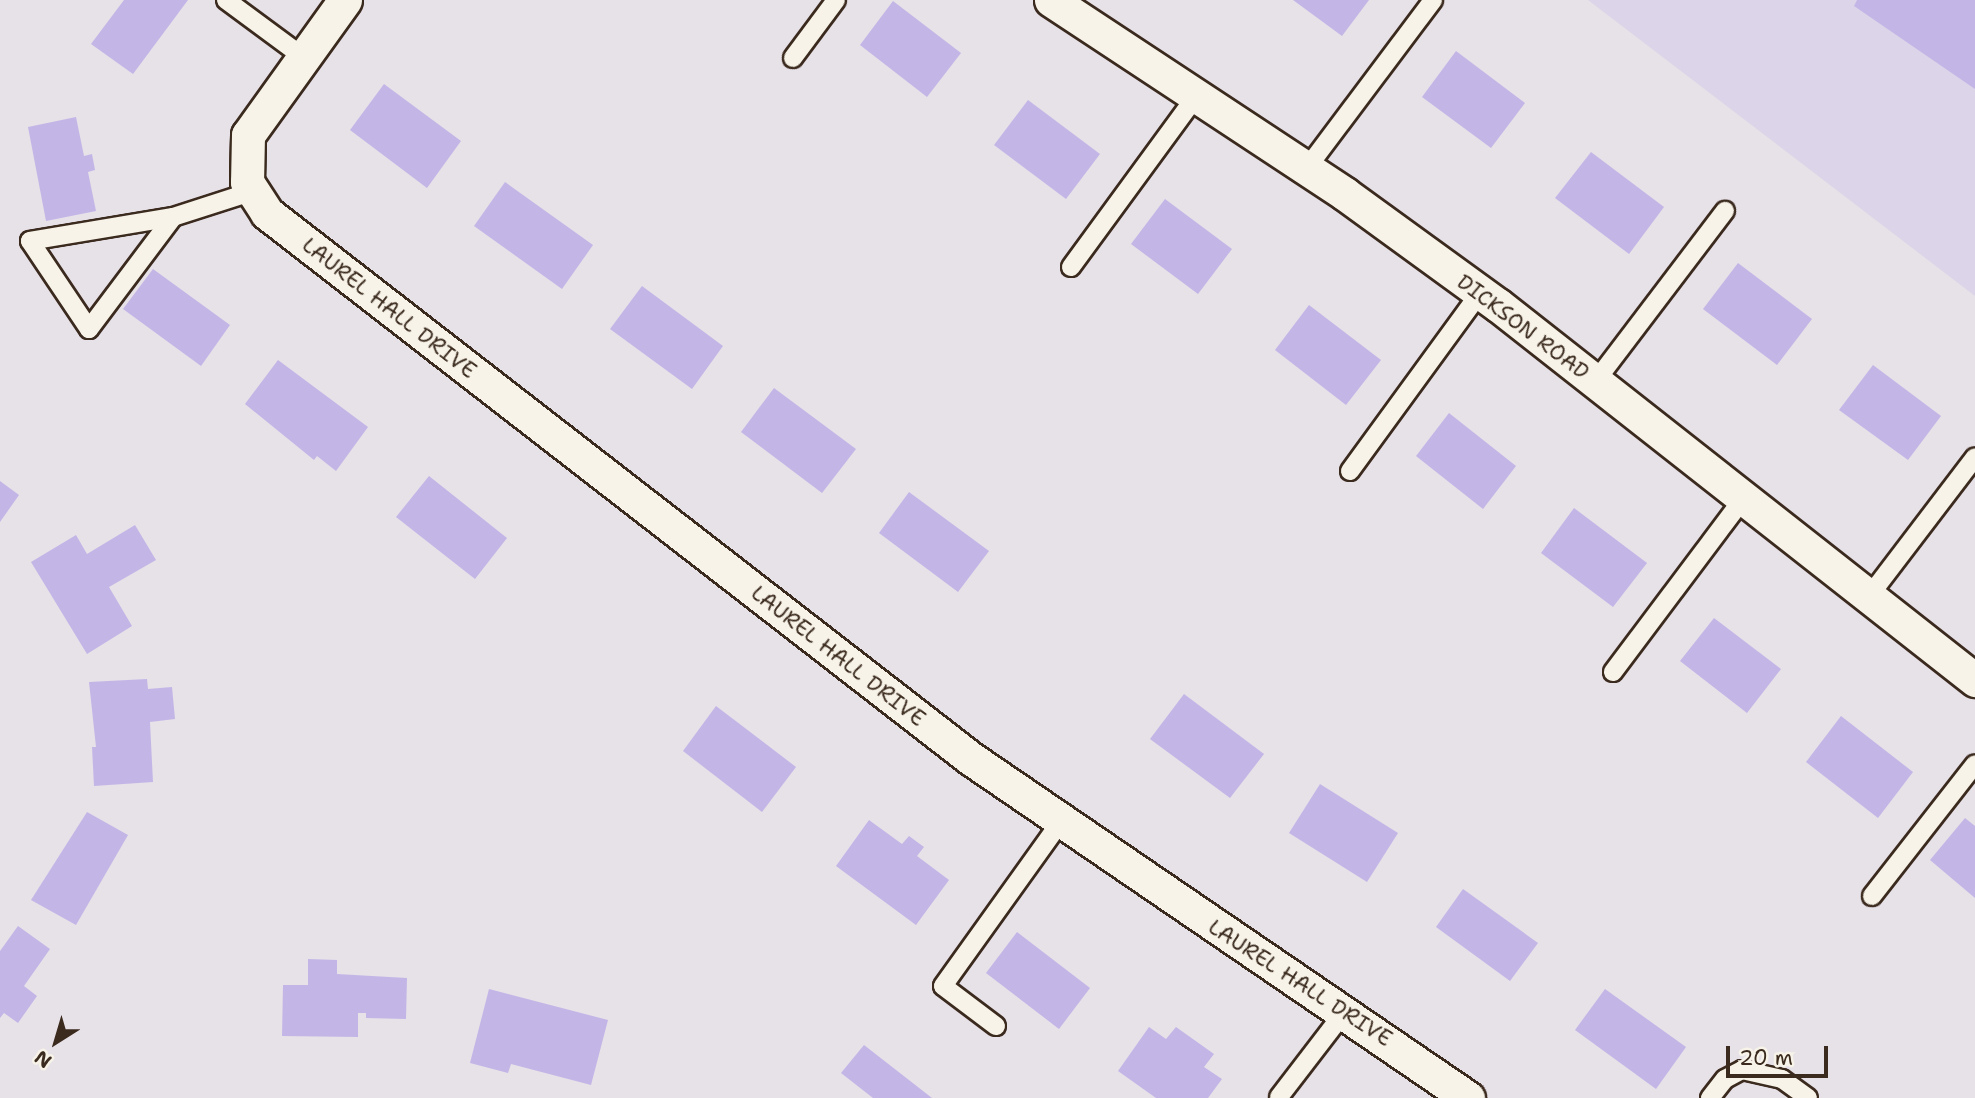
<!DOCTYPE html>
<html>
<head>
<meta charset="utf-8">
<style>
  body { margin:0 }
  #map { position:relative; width:1975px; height:1098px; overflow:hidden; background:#e7e1e8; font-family:"Shantell Sans",sans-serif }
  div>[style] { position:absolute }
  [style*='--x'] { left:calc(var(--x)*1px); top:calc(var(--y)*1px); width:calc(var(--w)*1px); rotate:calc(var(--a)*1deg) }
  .built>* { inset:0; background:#dcd4e8 }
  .building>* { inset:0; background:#c3b6e7 }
  .roads { filter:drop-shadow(2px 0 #3b2a1e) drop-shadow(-2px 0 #3b2a1e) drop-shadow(0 2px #3b2a1e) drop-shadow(0 -2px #3b2a1e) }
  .lane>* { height:18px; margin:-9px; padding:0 9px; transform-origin:9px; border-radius:9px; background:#f7f3e8 }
  .street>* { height:33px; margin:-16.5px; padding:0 16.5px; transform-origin:16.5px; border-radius:16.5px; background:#f7f3e8 }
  span { translate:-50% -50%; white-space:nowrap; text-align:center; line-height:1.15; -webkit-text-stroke:7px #f7f3e8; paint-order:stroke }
  .street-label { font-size:21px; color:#3b2a1e }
  .north { position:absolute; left:21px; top:1007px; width:70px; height:70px; -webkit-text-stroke:5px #f7f3e8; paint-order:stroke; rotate:217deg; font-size:19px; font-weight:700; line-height:28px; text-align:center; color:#3b2a1e }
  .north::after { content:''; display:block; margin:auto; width:24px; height:32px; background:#3b2a1e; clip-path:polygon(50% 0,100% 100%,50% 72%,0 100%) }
  .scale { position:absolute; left:1726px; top:1046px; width:102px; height:32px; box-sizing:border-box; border:4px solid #3b2a1e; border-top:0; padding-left:9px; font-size:21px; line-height:24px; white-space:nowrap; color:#3b2a1e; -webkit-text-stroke:5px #f7f3e8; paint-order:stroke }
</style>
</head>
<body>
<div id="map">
  <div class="built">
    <div style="clip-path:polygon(1588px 0,1975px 0,1975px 296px)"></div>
  </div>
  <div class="building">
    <div style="clip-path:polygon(124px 0,188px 0,133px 74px,91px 44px)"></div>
    <div style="clip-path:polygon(1293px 0,1369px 0,1342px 36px)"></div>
    <div style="clip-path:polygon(1857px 0,1975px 0,1975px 89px,1854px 6px)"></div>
    <div style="clip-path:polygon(893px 1px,961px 53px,927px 97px,860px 45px)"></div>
    <div style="clip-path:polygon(1456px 51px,1525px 103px,1491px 148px,1422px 97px)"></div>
    <div style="clip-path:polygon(384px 84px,461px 141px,427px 188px,350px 130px)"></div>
    <div style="clip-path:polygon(1028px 100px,1100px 154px,1066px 199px,994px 145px)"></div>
    <div style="clip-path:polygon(76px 117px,84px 156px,92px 154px,95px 170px,88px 172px,96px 211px,46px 221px,28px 127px)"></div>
    <div style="clip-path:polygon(1591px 152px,1664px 207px,1629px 254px,1555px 198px)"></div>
    <div style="clip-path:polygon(505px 182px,593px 245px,562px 289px,474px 226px)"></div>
    <div style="clip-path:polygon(1165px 199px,1232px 249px,1198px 294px,1131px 244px)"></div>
    <div style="clip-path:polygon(1738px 263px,1812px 319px,1777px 365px,1703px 309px)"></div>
    <div style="clip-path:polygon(153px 269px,230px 325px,201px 366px,123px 309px)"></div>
    <div style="clip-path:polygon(642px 286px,723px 346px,692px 389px,610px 329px)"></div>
    <div style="clip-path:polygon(1309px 305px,1381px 360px,1346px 405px,1275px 350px)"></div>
    <div style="clip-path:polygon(278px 360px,368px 427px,336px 471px,317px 456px,314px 460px,245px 404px)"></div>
    <div style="clip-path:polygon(1873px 365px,1941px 416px,1908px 460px,1839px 410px)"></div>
    <div style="clip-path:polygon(774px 388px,856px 449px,822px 493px,741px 432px)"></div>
    <div style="clip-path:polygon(1449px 413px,1516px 466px,1483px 509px,1416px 456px)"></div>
    <div style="clip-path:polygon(429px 476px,507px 538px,475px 579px,396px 517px)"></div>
    <div style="clip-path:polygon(0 481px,19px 495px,0 522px)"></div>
    <div style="clip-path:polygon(909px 492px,989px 551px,958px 592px,879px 533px)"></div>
    <div style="clip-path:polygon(1574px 508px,1647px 563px,1613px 607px,1541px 553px)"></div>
    <div style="clip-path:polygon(135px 525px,156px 560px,109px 587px,132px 626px,87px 654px,31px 562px,76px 535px,87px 554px)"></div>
    <div style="clip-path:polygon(1714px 618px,1781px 669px,1747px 713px,1680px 661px)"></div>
    <div style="clip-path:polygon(147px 679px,148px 689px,172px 687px,175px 719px,150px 722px,153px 782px,94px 786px,92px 747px,96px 747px,89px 682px)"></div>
    <div style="clip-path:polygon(1184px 694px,1264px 754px,1230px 798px,1150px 739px)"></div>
    <div style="clip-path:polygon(716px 706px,796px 767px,762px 812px,683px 751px)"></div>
    <div style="clip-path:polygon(1841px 716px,1913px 772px,1878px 818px,1806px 762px)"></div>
    <div style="clip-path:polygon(1320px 784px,1398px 833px,1367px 882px,1289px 833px)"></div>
    <div style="clip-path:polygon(87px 812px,128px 835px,76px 925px,31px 900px)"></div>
    <div style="clip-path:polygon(1965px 818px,1975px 826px,1975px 898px,1930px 860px)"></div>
    <div style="clip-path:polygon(869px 820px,902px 844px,909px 836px,924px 847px,917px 856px,949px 880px,916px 925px,836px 866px)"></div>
    <div style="clip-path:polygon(1463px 889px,1538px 943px,1510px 981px,1436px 927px)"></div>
    <div style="clip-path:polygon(18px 926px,50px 949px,24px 986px,37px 996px,18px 1023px,4px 1013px,0 1018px,0 951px)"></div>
    <div style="clip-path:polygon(1017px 932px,1090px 988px,1059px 1029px,986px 973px)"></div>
    <div style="clip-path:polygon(308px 959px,337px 960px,337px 974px,407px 978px,406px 1019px,366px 1018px,366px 1013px,358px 1013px,358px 1037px,282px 1036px,283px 985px,308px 985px)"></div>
    <div style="clip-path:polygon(489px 989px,608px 1020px,591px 1085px,511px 1064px,508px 1073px,470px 1063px)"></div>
    <div style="clip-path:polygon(1605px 989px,1686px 1047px,1656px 1089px,1575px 1030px)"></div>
    <div style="clip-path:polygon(1149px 1027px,1166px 1039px,1176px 1027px,1214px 1054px,1204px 1067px,1222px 1079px,1208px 1098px,1156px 1098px,1118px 1071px)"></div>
    <div style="clip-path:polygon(864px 1045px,932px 1098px,873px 1098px,841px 1073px)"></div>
  </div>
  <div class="roads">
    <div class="lane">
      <div style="--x:226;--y:0;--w:96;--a:36.5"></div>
      <div style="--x:793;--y:58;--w:72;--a:-53.4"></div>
      <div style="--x:1307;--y:168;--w:210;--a:-53.1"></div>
      <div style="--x:173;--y:217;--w:145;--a:170.5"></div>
      <div style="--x:30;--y:241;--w:106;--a:56.2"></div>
      <div style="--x:89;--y:329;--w:140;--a:-53.1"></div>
      <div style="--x:173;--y:217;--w:82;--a:-17.8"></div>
      <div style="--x:1071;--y:267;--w:213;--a:-53.8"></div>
      <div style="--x:1595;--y:382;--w:215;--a:-52.8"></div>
      <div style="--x:1350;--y:471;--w:220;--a:-53.9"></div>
      <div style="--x:1867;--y:599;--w:178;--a:-52.7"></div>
      <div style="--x:1613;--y:672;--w:216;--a:-53.1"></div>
      <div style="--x:1872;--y:896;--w:167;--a:-52"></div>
      <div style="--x:996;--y:1026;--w:66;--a:-143"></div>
      <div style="--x:943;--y:986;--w:203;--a:-54.4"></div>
      <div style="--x:1279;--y:1097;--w:108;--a:-52.5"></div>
      <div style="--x:1710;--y:1098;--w:24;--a:-52"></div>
      <div style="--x:1725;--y:1079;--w:19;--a:-28"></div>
      <div style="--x:1742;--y:1070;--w:41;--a:12.7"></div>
      <div style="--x:1782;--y:1079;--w:32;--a:36"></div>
    </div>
    <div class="street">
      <div style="--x:345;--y:0;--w:166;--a:125.7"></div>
      <div style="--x:248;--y:135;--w:47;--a:91.2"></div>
      <div style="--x:247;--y:182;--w:37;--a:57"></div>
      <div style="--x:267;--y:213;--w:890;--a:37.78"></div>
      <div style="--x:970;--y:758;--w:603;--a:34.32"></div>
      <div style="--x:1051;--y:0;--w:352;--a:33.4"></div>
      <div style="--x:1345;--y:194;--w:189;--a:36"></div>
      <div style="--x:1498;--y:305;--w:607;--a:38.17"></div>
    </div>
  </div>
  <div class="street-label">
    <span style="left:389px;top:308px;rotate:38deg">LAUREL HALL DRIVE</span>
    <span style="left:1523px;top:327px;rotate:37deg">DICKSON ROAD</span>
    <span style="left:838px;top:656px;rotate:38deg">LAUREL HALL DRIVE</span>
    <span style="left:1300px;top:983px;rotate:33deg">LAUREL HALL DRIVE</span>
  </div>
  <div class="north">N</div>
  <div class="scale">20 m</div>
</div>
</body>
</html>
